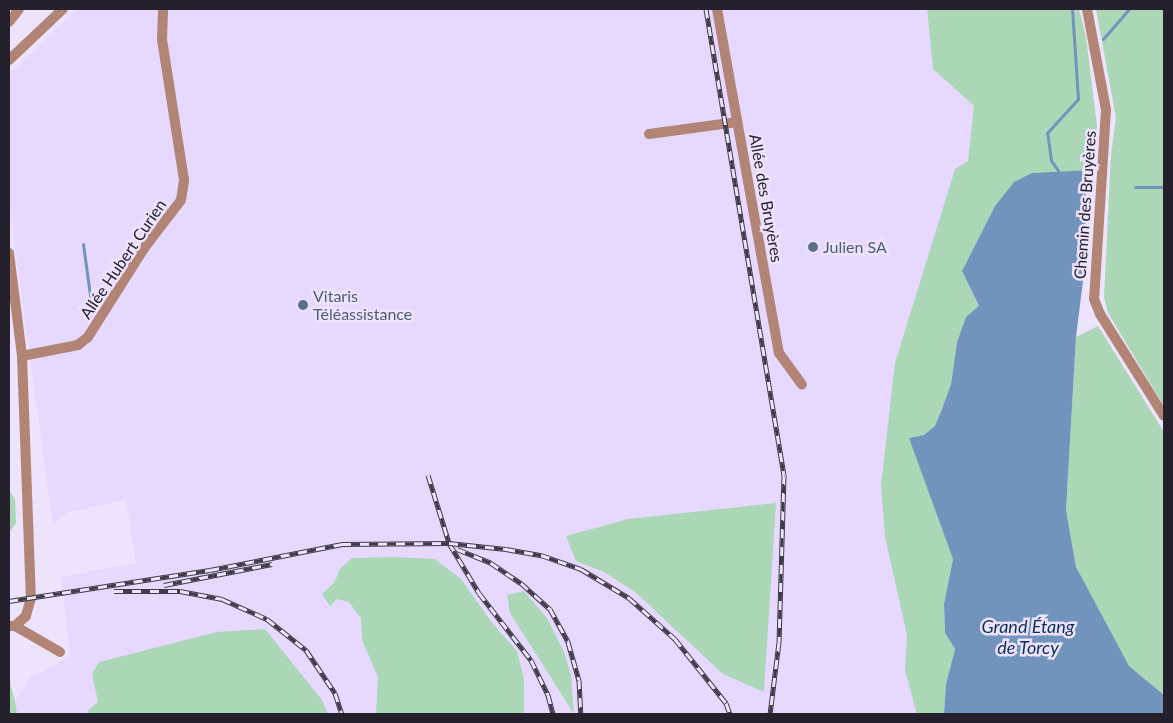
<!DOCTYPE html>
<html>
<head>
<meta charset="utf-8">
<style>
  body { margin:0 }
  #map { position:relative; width:1173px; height:723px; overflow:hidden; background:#ede3fd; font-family:Lato,sans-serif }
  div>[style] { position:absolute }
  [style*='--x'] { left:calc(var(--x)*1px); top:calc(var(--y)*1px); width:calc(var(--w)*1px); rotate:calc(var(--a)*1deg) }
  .built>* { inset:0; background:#e7d8ff }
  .green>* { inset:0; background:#acd7b7 }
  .water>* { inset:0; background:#7293bc }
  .stream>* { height:3px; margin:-1.5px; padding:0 1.5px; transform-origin:1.5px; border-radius:1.5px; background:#7293bc }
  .street>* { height:10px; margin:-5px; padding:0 5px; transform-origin:5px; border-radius:5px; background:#b18475 }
  .rail>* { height:5px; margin-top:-2.5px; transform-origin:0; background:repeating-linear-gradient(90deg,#ede3fd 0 9px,#403b48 0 18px); box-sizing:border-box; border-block:1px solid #403b48 }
  .dots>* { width:14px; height:14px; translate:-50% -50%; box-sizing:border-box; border:2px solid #ede3fd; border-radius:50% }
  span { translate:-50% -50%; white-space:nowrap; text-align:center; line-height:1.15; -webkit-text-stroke:5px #ede3fd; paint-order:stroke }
  .street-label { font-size:16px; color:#25212c }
  .service-label { font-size:16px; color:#4e5e75 }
  .left { translate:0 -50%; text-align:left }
  .water-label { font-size:18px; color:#0b2f57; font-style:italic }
  .frame { position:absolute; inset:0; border:10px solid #25212c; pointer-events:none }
</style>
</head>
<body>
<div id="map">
  <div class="built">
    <div style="clip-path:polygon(77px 9px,927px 9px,933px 69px,974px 106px,968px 161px,955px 169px,916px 297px,881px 485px,885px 537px,926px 714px,17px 714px,15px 701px,31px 677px,70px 657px,61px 577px,136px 563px,126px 500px,68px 512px,53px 525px,9px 204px,9px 75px)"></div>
  </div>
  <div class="green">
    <div style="clip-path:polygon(927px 9px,1079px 9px,1086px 37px,1097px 126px,1092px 170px,1032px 173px,995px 206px,962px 271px,979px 307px,966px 317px,957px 342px,951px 384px,942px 409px,935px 426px,924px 435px,910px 438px,953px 559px,944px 605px,945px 633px,955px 649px,946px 684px,944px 714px,917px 714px,905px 671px,907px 635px,885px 537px,881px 485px,895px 363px,955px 169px,968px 161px,974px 106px,933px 69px)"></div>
    <div style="clip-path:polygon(1096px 9px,1164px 9px,1164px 406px,1108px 313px,1104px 297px,1111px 155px,1116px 118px)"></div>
    <div style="clip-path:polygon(1098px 326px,1164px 432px,1164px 695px,1129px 666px,1102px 620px,1076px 567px,1066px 510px,1076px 337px)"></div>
    <div style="clip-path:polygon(9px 490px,15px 499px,16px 523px,9px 533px)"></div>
    <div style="clip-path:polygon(776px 503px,764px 692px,723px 674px,635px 592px,604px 572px,576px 561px,566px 536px,628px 519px)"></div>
    <div style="clip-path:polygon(394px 557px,435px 559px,461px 579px,493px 624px,517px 651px,524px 679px,524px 712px,521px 714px,376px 714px,378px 677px,362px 640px,361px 619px,349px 602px,337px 599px,330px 606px,322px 594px,334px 583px,340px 569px,352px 558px)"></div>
    <div style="clip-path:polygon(524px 591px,547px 618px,564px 652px,571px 675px,574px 714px,510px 613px,507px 595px)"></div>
    <div style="clip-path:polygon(265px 629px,322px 700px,328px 714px,89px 714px,88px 710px,98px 702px,92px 674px,99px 662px,217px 632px)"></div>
    <div style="clip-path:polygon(9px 679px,15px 701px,17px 714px,9px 714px)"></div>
  </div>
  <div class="water">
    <div style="clip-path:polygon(1092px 170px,1086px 188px,1085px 265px,1076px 337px,1066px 510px,1076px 567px,1129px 666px,1164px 695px,1164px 714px,944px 714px,946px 684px,955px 649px,945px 633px,944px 604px,953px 559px,909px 438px,924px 435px,935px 426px,942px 409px,951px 384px,957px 342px,966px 317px,979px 306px,962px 271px,995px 206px,1014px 182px,1032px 173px)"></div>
  </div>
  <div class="stream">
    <div style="--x:1103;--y:39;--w:40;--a:-49"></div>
    <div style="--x:1061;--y:175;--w:18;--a:-124"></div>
    <div style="--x:1051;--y:160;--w:27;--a:-98"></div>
    <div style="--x:1047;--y:133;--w:46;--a:-47.6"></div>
    <div style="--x:1078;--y:99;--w:90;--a:-93.8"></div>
    <div style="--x:1135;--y:187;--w:29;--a:0"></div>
    <div style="--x:83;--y:244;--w:67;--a:82.2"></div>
  </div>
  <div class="street">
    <div style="--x:717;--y:9;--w:350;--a:79.8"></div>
    <div style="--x:779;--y:353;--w:39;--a:54"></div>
    <div style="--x:1087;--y:9;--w:103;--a:79.3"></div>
    <div style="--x:1106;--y:110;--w:189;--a:93.6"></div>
    <div style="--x:1094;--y:299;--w:16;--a:68"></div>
    <div style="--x:1100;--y:314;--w:120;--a:57.9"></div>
    <div style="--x:9;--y:22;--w:16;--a:-52"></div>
    <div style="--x:9;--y:60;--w:74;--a:-43.4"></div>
    <div style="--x:649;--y:134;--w:89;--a:-7.8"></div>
    <div style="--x:9;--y:253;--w:104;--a:82.8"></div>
    <div style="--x:22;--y:356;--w:242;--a:87.9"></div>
    <div style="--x:31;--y:598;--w:19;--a:106"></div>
    <div style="--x:26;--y:616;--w:15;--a:138"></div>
    <div style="--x:22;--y:356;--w:57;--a:-11.1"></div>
    <div style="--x:78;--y:345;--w:13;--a:-39"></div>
    <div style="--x:88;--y:337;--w:107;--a:-57.7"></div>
    <div style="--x:145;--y:247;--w:59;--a:-52.5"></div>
    <div style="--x:181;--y:200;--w:20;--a:-81"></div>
    <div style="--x:184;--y:180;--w:142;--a:-98.9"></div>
    <div style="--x:162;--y:40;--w:31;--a:-88"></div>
    <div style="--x:10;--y:626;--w:5;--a:0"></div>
    <div style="--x:15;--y:626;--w:52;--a:30"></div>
  </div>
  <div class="rail">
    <div style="--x:706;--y:9;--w:472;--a:80.5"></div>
    <div style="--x:784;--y:475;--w:167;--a:91.7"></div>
    <div style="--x:779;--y:642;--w:73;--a:97.1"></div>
    <div style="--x:428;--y:475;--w:71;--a:72.8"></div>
    <div style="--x:449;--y:543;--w:58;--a:59"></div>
    <div style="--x:479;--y:593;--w:85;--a:52.2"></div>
    <div style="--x:531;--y:660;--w:39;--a:64"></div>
    <div style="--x:548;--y:695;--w:20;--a:75"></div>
    <div style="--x:457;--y:549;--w:37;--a:22"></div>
    <div style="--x:491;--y:563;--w:36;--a:34"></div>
    <div style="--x:521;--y:583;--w:39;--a:42"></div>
    <div style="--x:550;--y:609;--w:38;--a:61"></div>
    <div style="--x:568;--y:642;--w:40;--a:74"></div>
    <div style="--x:579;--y:680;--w:34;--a:87"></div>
    <div style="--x:164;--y:585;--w:110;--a:-11"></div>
    <div style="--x:114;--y:591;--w:66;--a:0"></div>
    <div style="--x:180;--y:591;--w:43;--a:10.8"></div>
    <div style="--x:222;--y:599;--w:49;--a:24"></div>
    <div style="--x:267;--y:619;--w:50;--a:38.5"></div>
    <div style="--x:306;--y:650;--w:52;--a:56"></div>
    <div style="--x:335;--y:693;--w:22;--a:72"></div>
    <div style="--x:9;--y:601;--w:203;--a:-8.8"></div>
    <div style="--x:210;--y:570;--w:135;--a:-11.1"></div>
    <div style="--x:342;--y:544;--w:107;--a:-0.5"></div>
    <div style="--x:449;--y:543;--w:57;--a:6"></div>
    <div style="--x:506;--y:549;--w:36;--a:10"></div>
    <div style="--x:541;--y:555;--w:42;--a:19.3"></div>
    <div style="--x:581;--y:569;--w:56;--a:31.1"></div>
    <div style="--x:629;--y:598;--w:62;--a:41.7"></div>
    <div style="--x:675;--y:639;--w:82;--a:51.4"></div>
    <div style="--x:726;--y:703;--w:12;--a:70"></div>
  </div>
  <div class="dots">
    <div style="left:813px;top:247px;background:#5c6f8a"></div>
    <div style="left:303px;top:305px;background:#5c6f8a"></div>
  </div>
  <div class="street-label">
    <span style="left:766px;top:198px;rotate:80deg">Allée des Bruyères</span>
    <span style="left:1085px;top:205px;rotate:-86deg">Chemin des Bruyères</span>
    <span style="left:123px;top:259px;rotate:-56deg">Allée Hubert Curien</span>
  </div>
  <div class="service-label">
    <span class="left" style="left:823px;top:247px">Julien SA</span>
    <span class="left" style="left:313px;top:305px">Vitaris<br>Téléassistance</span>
  </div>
  <div class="water-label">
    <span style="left:1028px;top:637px">Grand Étang<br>de Torcy</span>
  </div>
  <div class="frame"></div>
</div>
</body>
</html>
